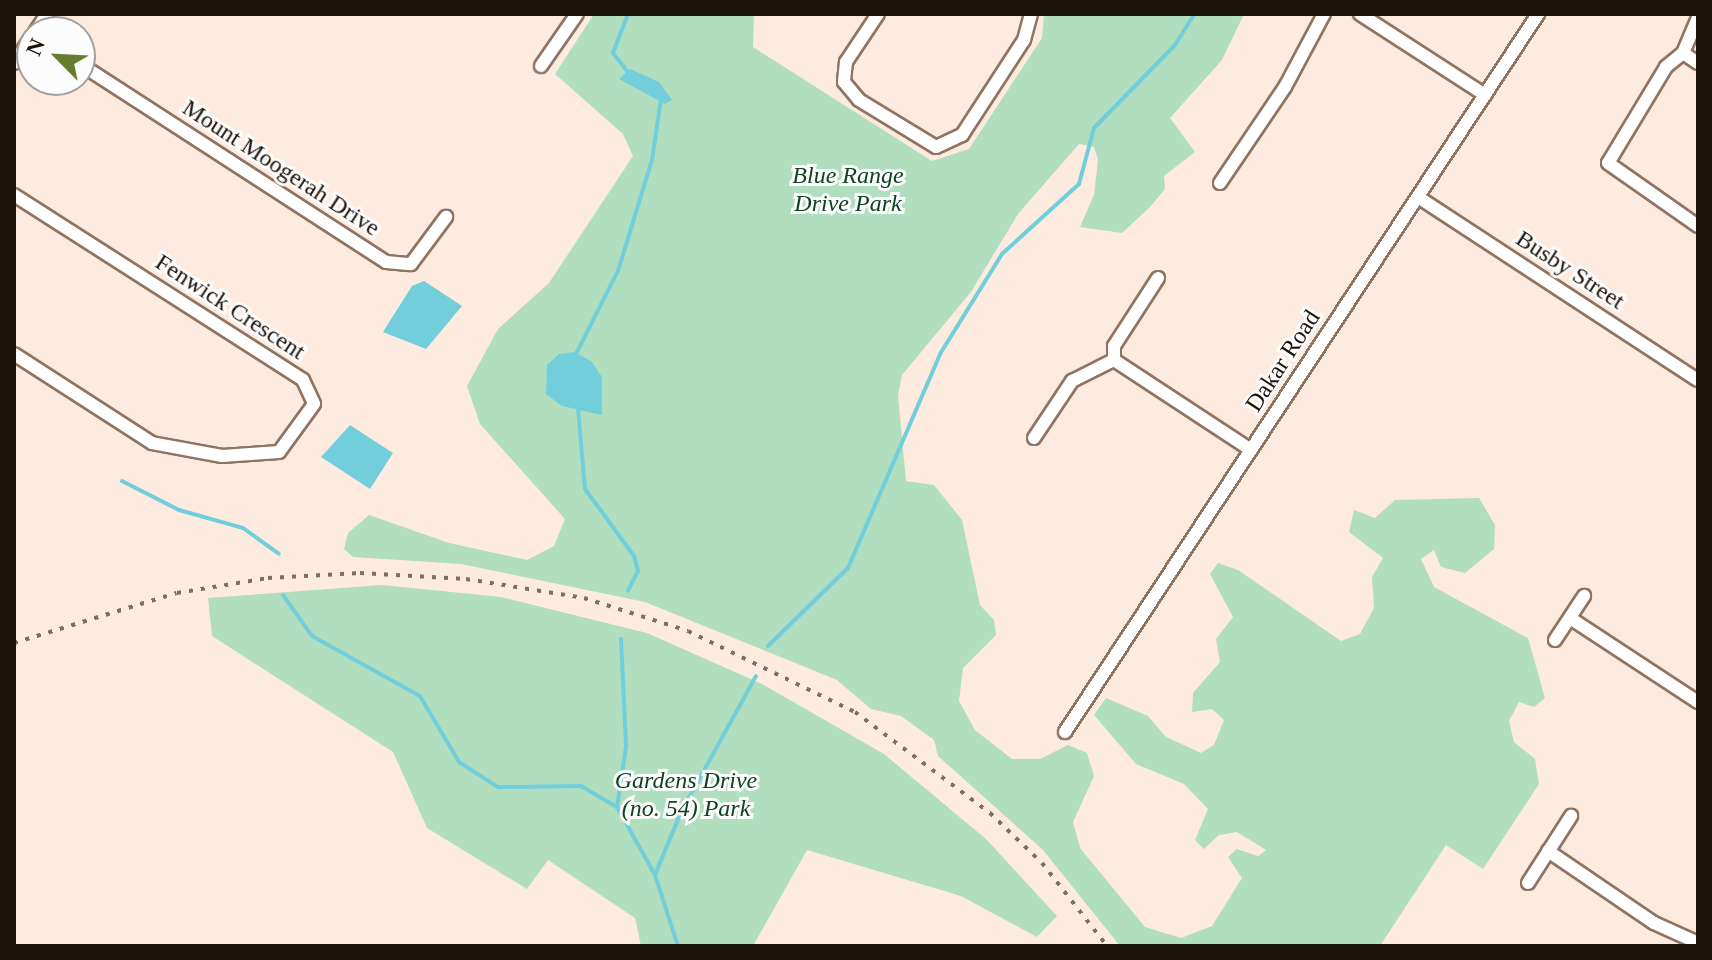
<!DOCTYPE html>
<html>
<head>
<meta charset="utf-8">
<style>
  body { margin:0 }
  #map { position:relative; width:1712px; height:960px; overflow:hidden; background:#feebdf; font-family:"Times New Roman",serif }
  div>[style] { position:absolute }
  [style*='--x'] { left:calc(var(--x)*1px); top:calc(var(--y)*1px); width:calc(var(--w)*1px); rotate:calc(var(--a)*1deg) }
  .green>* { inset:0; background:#b0debe }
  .water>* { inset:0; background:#72cedb }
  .stream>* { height:4px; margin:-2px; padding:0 2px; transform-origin:2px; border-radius:2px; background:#72cedb }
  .roads { filter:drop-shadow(2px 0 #907462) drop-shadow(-2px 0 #907462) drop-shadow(0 2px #907462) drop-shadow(0 -2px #907462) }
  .street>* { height:12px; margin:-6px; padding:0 6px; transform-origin:6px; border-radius:6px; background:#fff }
  .rail>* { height:4px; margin-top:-2px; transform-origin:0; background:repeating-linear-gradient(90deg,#7c6e65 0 4px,transparent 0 12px) }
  span { translate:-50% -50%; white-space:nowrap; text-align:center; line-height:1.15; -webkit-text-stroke:6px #fcfcfc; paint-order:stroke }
  .street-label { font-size:24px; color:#1d120b }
  .park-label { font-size:24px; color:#0f4125; font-style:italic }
  .frame { position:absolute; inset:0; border:16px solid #1d120b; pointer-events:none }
  .north { position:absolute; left:16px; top:16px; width:80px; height:80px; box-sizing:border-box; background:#fcfcfc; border:2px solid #a39e9c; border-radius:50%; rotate:294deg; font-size:22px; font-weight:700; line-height:32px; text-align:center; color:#1d120b }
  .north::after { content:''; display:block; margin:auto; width:28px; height:36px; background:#677d2e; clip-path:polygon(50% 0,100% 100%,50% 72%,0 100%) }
</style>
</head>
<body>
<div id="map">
  <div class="green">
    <div style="clip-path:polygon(594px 14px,754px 14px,753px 47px,932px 161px,969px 149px,1042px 38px,1044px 14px,1244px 14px,1222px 60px,1170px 118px,1195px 152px,1164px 176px,1165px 189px,1150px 207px,1122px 233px,1080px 227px,1094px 195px,1098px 160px,1094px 147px,1079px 144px,1018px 214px,971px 292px,902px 375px,898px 395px,906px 481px,934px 485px,962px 520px,980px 605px,994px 620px,996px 635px,963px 668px,959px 701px,975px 730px,1012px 759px,1040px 759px,1068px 745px,1087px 753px,1094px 776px,1073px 822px,1080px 848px,1145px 927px,1181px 938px,1212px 926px,1242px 878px,1228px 857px,1237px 849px,1258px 856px,1266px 850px,1237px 832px,1219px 835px,1204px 849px,1195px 840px,1208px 809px,1184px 784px,1136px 764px,1094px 715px,1106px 698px,1148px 716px,1166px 737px,1201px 753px,1214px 745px,1224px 720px,1212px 709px,1192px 712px,1193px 693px,1220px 662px,1216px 639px,1233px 617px,1210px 574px,1218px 563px,1238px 570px,1341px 641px,1360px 634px,1374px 608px,1372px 577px,1383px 558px,1349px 532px,1354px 510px,1375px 518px,1395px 500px,1479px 498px,1495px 525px,1494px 549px,1465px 573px,1441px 567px,1434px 550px,1421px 559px,1434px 587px,1528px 638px,1545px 698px,1534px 707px,1519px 702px,1509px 721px,1514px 742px,1535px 759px,1539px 784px,1483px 869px,1446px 845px,1380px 946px,1120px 946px,1043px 850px,938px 756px,934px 740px,901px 716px,871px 709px,837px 680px,645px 602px,461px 564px,353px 557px,344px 549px,348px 533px,369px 515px,449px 543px,527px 560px,554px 546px,565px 519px,480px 424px,467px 386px,498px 329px,549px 283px,633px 156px,623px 134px,555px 74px)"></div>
    <div style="clip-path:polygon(382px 585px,501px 597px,647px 633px,762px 684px,884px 754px,986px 839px,1057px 916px,1037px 937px,961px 896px,807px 850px,753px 946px,641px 946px,635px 918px,548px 860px,527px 889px,427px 828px,393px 752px,212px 636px,208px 598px)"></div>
  </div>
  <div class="water">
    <div style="clip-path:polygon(630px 69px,659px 82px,672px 100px,665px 104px,619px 79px)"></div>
    <div style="clip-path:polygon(424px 281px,462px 306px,426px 349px,383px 332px,412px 286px)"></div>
    <div style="clip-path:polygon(574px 352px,591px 361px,602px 377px,602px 415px,562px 406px,546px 394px,547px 365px,559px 354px)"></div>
    <div style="clip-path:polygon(350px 425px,393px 453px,370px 489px,321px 457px)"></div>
  </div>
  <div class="stream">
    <div style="--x:627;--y:71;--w:23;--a:-128"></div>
    <div style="--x:613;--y:53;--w:42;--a:-69"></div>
    <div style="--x:575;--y:356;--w:95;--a:-63.2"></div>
    <div style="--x:618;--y:271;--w:116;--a:-73"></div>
    <div style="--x:652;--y:160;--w:62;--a:-81.6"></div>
    <div style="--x:578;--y:408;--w:81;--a:85.1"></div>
    <div style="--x:585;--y:489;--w:83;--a:53.8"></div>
    <div style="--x:634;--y:556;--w:16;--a:75"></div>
    <div style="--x:638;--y:571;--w:22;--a:117"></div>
    <div style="--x:122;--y:481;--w:64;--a:27"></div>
    <div style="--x:179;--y:510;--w:66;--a:15.7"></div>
    <div style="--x:243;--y:528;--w:44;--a:35.8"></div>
    <div style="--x:283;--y:595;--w:50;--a:54.7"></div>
    <div style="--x:312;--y:636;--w:124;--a:29.1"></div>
    <div style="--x:420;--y:696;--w:77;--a:59.4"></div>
    <div style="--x:459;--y:762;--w:46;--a:32.7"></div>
    <div style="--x:498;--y:787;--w:83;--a:-0.7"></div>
    <div style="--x:581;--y:786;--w:42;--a:30.3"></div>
    <div style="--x:621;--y:639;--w:108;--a:87.3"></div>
    <div style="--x:626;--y:747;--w:61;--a:98.5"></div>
    <div style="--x:617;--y:807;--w:78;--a:60.8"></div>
    <div style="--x:655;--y:875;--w:75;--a:72.1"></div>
    <div style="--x:768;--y:646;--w:112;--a:-44.3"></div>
    <div style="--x:848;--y:568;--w:233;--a:-66.7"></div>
    <div style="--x:940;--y:354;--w:118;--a:-58.2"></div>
    <div style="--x:1002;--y:254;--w:104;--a:-42.3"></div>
    <div style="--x:1079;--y:184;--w:58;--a:-75"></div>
    <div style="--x:1094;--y:128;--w:116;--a:-45.7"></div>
    <div style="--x:1175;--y:45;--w:36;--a:-58"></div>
    <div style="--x:655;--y:875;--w:68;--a:-67.6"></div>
    <div style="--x:681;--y:812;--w:155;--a:-61.1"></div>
  </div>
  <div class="roads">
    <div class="street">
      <div style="--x:878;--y:14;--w:58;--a:123.7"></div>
      <div style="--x:846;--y:62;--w:20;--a:96"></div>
      <div style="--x:844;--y:82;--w:23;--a:50"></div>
      <div style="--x:859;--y:100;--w:90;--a:31.4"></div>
      <div style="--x:936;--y:147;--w:29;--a:-25"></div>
      <div style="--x:962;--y:135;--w:113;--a:-56.9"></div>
      <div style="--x:1024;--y:40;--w:27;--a:-75"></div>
      <div style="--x:1360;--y:14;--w:149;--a:32.9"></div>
      <div style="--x:35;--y:32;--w:22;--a:-56"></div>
      <div style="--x:1683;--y:53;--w:22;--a:141"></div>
      <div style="--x:1666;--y:67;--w:112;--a:121.1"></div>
      <div style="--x:1608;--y:163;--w:110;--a:35"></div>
      <div style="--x:1683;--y:53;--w:39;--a:-67"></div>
      <div style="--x:1683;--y:53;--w:18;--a:34"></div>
      <div style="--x:14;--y:63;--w:32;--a:-56"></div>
      <div style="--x:80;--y:64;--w:364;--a:32.9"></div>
      <div style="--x:386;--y:262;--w:25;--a:5"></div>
      <div style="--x:411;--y:264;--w:59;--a:-53.3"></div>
      <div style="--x:541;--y:66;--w:63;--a:-55.3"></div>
      <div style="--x:1220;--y:183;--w:116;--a:-55.9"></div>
      <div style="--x:1285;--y:87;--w:83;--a:-61.9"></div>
      <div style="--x:14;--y:195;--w:343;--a:32.6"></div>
      <div style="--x:303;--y:380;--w:26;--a:65"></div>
      <div style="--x:314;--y:404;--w:59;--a:126.1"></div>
      <div style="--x:279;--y:452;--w:57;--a:176"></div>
      <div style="--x:222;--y:456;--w:71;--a:-169.5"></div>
      <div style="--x:152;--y:443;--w:164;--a:-147.2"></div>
      <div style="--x:1418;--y:197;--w:334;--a:33.2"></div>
      <div style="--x:1158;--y:278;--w:81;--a:122.9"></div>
      <div style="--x:1114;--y:346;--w:14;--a:90"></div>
      <div style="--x:1114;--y:360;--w:164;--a:33.3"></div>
      <div style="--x:1034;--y:438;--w:69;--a:-56.3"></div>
      <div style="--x:1072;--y:381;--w:47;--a:-26.6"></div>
      <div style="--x:1570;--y:618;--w:153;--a:33.3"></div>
      <div style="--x:1555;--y:640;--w:53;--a:-56.6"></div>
      <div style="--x:1065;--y:732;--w:860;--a:-56.62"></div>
      <div style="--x:1548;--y:851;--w:128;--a:34.2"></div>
      <div style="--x:1654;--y:923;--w:48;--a:24.4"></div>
      <div style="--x:1528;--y:883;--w:80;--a:-57.3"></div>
    </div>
  </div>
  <div class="rail">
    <div style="--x:14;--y:643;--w:170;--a:-17.1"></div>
    <div style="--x:177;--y:593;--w:92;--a:-9.4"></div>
    <div style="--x:268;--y:578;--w:92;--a:-3.1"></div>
    <div style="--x:360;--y:573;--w:106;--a:3.2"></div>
    <div style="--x:466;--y:579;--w:120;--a:9.1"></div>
    <div style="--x:584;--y:598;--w:109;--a:17.6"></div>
    <div style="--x:688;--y:631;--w:186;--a:25.9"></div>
    <div style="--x:855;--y:712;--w:169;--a:36.8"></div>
    <div style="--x:990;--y:813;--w:72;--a:43.9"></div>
    <div style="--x:1042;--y:863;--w:105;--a:51.9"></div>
  </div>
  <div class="street-label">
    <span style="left:281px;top:168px;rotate:33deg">Mount Moogerah Drive</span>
    <span style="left:1570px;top:270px;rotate:33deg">Busby Street</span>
    <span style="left:230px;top:307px;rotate:33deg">Fenwick Crescent</span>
    <span style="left:1283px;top:361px;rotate:-57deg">Dakar Road</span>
  </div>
  <div class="park-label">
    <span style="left:848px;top:190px">Blue Range<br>Drive Park</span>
    <span style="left:686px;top:795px">Gardens Drive<br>(no. 54) Park</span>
  </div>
  <div class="frame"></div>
  <div class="north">N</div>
</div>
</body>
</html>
